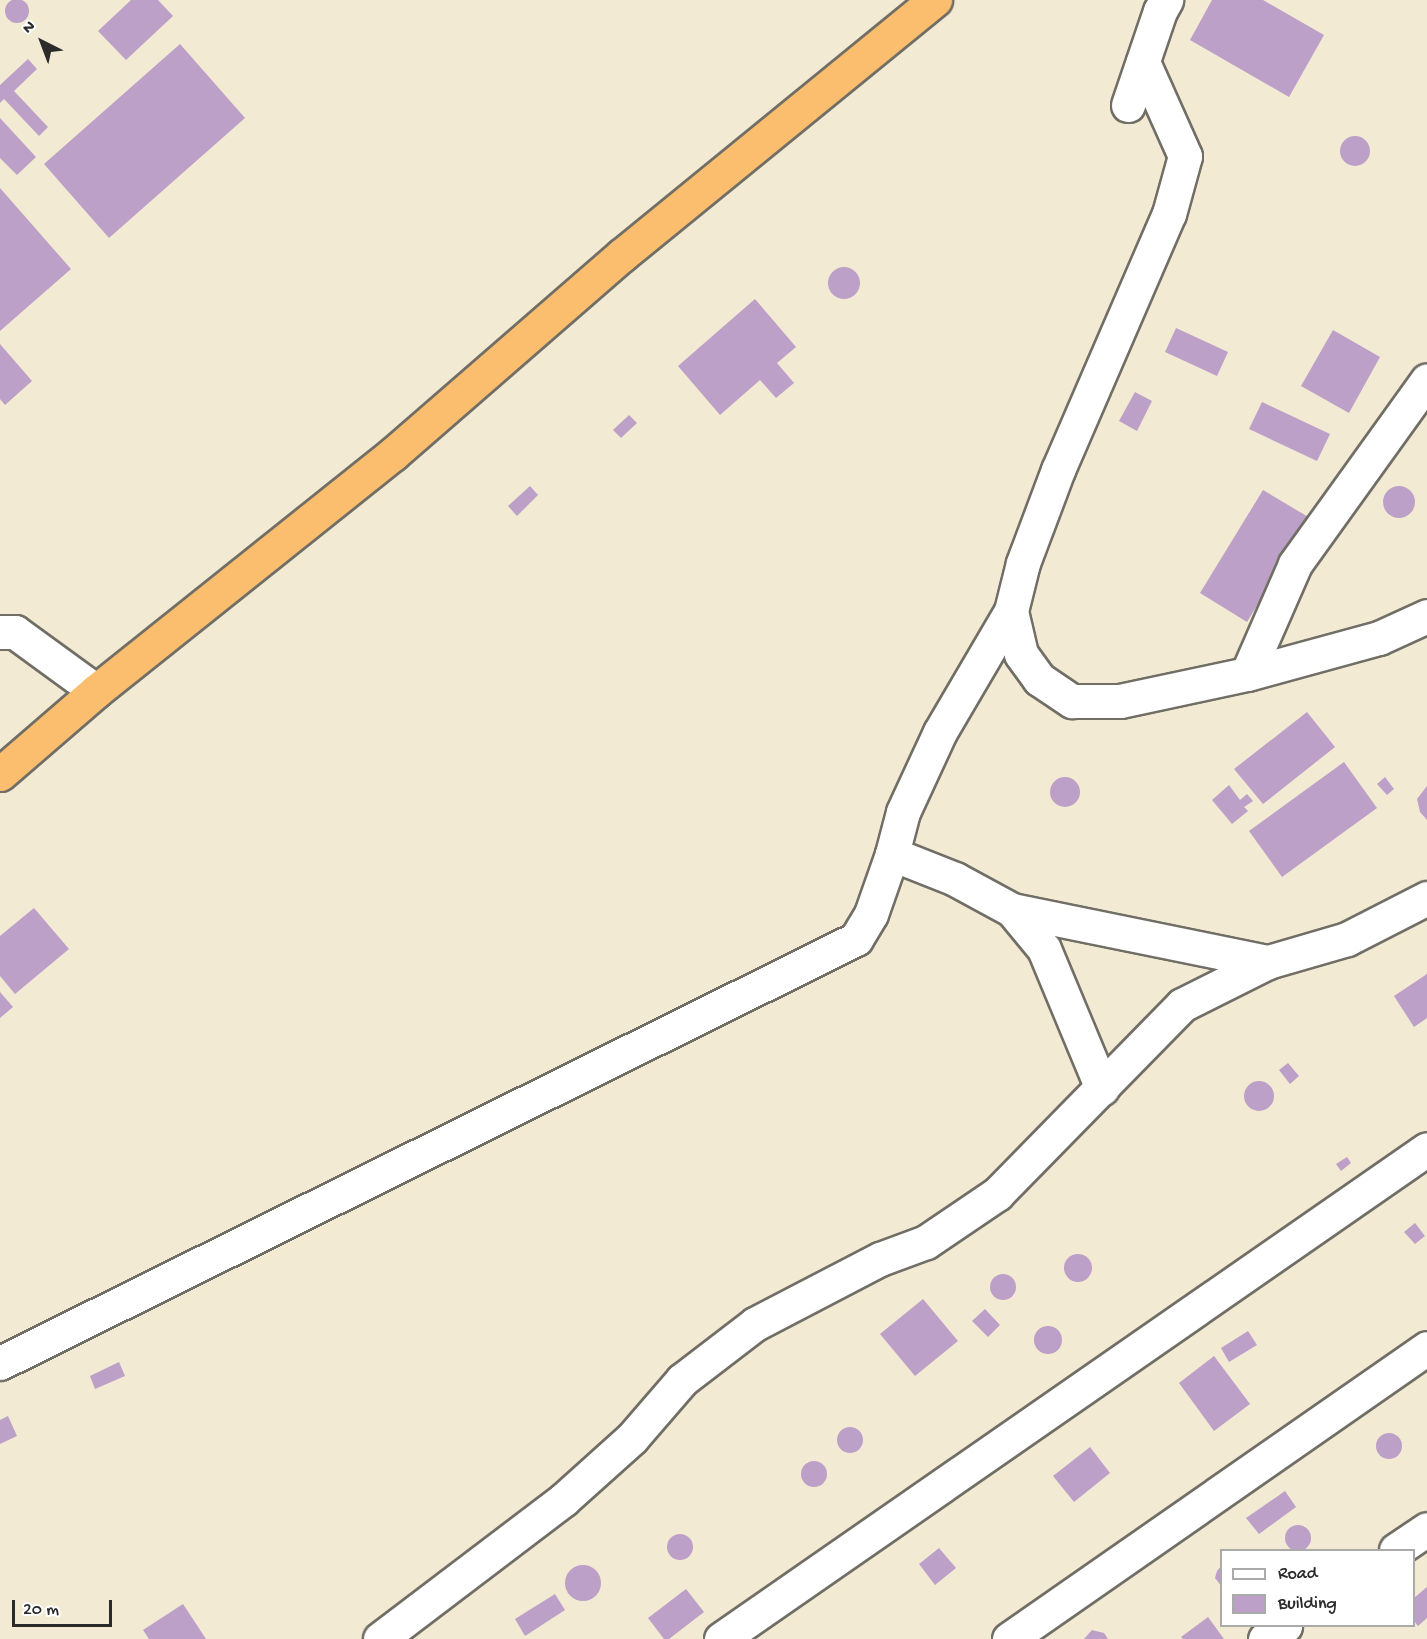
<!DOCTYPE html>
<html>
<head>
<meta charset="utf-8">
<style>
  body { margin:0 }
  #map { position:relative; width:1427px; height:1639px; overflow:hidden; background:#f2ead3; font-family:"Gochi Hand",sans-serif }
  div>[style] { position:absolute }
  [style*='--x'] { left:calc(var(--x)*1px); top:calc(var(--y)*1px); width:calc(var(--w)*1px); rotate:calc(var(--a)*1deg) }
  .building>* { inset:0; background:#bca0c8 }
  .round { border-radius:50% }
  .roads { filter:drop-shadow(2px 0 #716e66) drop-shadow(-2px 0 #716e66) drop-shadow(0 2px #716e66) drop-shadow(0 -2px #716e66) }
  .minor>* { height:33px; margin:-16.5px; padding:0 16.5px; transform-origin:16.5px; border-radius:16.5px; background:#fff }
  .highway>* { height:33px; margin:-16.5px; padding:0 16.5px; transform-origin:16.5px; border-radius:16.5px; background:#fbbe6e }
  span { translate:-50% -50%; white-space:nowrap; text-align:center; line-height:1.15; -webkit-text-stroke:4.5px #fff; paint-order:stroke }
  .legend { position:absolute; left:1220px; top:1549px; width:195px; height:78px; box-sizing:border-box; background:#fff; border:2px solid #aaa; margin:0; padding:8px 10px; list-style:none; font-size:18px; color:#2b2b2b }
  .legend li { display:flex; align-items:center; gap:12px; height:30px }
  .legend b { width:30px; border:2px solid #aaa }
  .north { position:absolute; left:12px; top:12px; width:60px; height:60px; -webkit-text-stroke:4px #fff; paint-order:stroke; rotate:318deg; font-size:16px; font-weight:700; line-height:24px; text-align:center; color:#2b2b2b }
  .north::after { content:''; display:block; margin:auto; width:21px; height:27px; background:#2b2b2b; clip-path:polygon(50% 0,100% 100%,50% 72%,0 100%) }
  .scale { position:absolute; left:12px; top:1600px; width:100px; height:27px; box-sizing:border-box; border:3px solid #2b2b2b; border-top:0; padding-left:8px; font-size:18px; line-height:21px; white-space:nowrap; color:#2b2b2b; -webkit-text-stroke:4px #fff; paint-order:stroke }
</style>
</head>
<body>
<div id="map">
  <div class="building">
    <div class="round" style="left:5px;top:-1px;width:24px;height:24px"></div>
    <div style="clip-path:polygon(131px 0,158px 0,173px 16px,126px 60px,98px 31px)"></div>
    <div style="clip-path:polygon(1212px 0,1263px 0,1324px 35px,1289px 97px,1190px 40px)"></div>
    <div style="clip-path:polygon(180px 44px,245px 118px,109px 238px,44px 164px)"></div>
    <div style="clip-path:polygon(28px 59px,37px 69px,14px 91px,48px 127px,39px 136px,4px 99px,0 103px,0 85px)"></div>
    <div style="clip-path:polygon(0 118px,36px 157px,17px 175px,0 158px)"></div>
    <div class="round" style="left:1340px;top:136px;width:30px;height:30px"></div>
    <div style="clip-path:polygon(0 188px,71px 269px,0 331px)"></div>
    <div class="round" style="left:828px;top:267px;width:32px;height:32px"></div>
    <div style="clip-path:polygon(755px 299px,796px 347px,777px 363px,794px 383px,776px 398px,760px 380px,720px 415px,678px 366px)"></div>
    <div style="clip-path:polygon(1176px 328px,1228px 352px,1217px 376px,1165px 352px)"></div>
    <div style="clip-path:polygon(1333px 330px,1380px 357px,1349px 413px,1301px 386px)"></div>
    <div style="clip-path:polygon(0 344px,32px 381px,5px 405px,0 399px)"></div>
    <div style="clip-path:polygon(1135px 392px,1152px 401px,1137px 431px,1119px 421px)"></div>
    <div style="clip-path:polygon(1262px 402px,1330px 434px,1317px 461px,1249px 429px)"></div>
    <div style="clip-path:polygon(629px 415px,637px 423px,621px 438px,613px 430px)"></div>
    <div class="round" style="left:1383px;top:486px;width:32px;height:32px"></div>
    <div style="clip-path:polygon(530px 486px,538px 495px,517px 516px,508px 506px)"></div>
    <div style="clip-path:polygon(1263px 490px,1310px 518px,1247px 622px,1200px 593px)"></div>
    <div style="clip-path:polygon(1307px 712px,1335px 747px,1263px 804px,1234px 769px)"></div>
    <div style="clip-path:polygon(1344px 762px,1377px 808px,1282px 877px,1249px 831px)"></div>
    <div class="round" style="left:1050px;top:777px;width:30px;height:30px"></div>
    <div style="clip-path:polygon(1385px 777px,1394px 789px,1387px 795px,1377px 784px)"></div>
    <div style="clip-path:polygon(1229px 785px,1240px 800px,1247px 794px,1253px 801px,1244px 807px,1248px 811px,1232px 824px,1212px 800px)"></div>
    <div style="clip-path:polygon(1427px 786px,1427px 820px,1420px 812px,1417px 799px)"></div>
    <div style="clip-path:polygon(34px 908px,69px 949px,15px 994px,0 976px,0 936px)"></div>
    <div style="clip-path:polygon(1427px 974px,1427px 1018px,1414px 1027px,1394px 996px)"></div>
    <div style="clip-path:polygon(0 992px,13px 1007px,0 1018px)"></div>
    <div style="clip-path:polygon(1288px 1063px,1299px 1076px,1290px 1084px,1279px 1070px)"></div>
    <div class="round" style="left:1244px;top:1081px;width:30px;height:30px"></div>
    <div style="clip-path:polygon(1347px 1157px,1351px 1163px,1341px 1171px,1336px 1164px)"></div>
    <div style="clip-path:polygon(1415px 1223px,1425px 1236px,1415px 1244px,1404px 1232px)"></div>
    <div class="round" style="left:1064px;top:1254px;width:28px;height:28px"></div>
    <div class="round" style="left:990px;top:1274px;width:26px;height:26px"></div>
    <div style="clip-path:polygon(923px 1299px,958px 1341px,915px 1376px,880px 1334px)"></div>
    <div style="clip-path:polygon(985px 1309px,1000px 1325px,988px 1337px,972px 1321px)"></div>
    <div class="round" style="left:1034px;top:1326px;width:28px;height:28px"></div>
    <div style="clip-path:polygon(1248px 1331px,1257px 1345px,1229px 1362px,1221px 1348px)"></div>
    <div style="clip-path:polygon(1214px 1356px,1250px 1404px,1214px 1431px,1179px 1383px)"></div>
    <div style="clip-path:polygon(119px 1362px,125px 1376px,95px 1389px,90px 1376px)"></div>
    <div style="clip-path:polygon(8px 1416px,17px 1436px,0 1444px,0 1420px)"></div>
    <div class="round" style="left:837px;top:1427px;width:26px;height:26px"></div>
    <div class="round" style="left:1376px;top:1433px;width:26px;height:26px"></div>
    <div style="clip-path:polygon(1090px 1447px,1110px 1473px,1074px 1502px,1053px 1476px)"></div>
    <div class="round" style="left:801px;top:1461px;width:26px;height:26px"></div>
    <div style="clip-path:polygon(1285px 1491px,1296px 1507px,1259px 1534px,1246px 1518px)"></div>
    <div class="round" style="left:1285px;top:1525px;width:26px;height:26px"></div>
    <div class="round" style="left:667px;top:1534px;width:26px;height:26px"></div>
    <div style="clip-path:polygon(939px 1548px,956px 1568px,935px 1585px,919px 1564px)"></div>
    <div style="clip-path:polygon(1222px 1565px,1222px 1587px,1215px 1578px,1217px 1571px)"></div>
    <div class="round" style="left:565px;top:1565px;width:36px;height:36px"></div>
    <div style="clip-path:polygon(1427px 1587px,1427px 1618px,1418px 1626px,1414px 1621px,1414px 1598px)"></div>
    <div style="clip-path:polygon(686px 1589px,704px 1612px,669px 1639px,664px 1639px,648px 1618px)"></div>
    <div style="clip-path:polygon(555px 1594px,565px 1610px,525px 1636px,515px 1619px)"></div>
    <div style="clip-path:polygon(183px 1604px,206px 1639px,149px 1639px,143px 1630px)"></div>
    <div style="clip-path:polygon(1208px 1617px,1224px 1639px,1183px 1639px,1181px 1637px)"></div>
    <div style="clip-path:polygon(1092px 1630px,1104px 1633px,1108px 1639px,1084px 1639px)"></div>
  </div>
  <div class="roads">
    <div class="minor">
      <div style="--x:1128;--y:105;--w:99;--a:-71.2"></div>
      <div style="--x:1160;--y:11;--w:13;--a:-61"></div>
      <div style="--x:1011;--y:611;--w:44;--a:76.9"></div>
      <div style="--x:1021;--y:654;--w:31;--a:54"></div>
      <div style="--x:1039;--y:679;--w:40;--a:34"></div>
      <div style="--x:1072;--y:701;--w:48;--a:0"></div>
      <div style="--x:1120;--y:701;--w:130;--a:-12"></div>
      <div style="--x:1247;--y:674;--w:137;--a:-15.3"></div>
      <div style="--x:1379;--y:638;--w:53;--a:-24.6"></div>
      <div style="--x:0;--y:632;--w:15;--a:0"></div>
      <div style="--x:15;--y:632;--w:100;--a:36.1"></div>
      <div style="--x:1247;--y:674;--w:120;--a:-66.4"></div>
      <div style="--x:1295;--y:564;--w:226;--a:-54.3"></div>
      <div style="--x:892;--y:854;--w:68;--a:21.6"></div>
      <div style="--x:955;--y:879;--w:65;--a:28.5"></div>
      <div style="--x:1012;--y:910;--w:50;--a:50.6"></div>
      <div style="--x:1044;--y:949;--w:151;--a:67.4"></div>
      <div style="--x:1012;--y:910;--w:261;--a:11.5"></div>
      <div style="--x:0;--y:1363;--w:955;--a:-26.35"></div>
      <div style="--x:856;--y:939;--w:29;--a:-59"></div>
      <div style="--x:871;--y:914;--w:64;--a:-70.7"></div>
      <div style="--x:892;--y:854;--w:43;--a:-75.3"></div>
      <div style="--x:903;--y:812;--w:88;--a:-65.2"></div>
      <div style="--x:940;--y:732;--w:140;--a:-59.6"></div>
      <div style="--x:1011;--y:611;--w:49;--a:-76"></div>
      <div style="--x:1023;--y:563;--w:99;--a:-69.4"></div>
      <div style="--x:1058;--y:470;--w:279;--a:-66.6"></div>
      <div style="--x:1169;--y:214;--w:60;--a:-74.6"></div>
      <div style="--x:1185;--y:156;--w:103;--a:-114.1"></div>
      <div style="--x:1396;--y:1550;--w:37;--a:-34"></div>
      <div style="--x:380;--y:1639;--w:230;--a:-37.2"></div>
      <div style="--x:563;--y:1500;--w:93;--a:-41.9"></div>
      <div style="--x:632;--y:1438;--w:77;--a:-49.2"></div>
      <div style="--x:682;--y:1380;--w:92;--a:-37.5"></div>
      <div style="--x:755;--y:1324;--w:141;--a:-27.5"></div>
      <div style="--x:880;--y:1259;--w:49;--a:-20.3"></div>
      <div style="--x:926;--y:1242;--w:86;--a:-34.1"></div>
      <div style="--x:997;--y:1194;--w:264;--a:-45.6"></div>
      <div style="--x:1182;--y:1005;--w:96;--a:-26.6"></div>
      <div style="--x:1268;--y:962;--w:82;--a:-16.2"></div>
      <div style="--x:1347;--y:939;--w:90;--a:-27.1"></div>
      <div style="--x:721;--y:1639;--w:859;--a:-34.76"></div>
      <div style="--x:1009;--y:1639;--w:509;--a:-34.84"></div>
      <div style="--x:1265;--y:1639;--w:24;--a:-33"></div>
    </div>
    <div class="highway">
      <div style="--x:0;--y:774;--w:127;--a:-40.8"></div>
      <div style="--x:96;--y:691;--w:380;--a:-38.6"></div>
      <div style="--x:393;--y:454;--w:303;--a:-41"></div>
      <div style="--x:622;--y:255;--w:404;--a:-39.2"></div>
    </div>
  </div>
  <ul class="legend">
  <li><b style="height:8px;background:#fff"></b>Road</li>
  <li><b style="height:16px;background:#bca0c8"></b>Building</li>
  </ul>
  <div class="north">N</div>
  <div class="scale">20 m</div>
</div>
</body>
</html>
